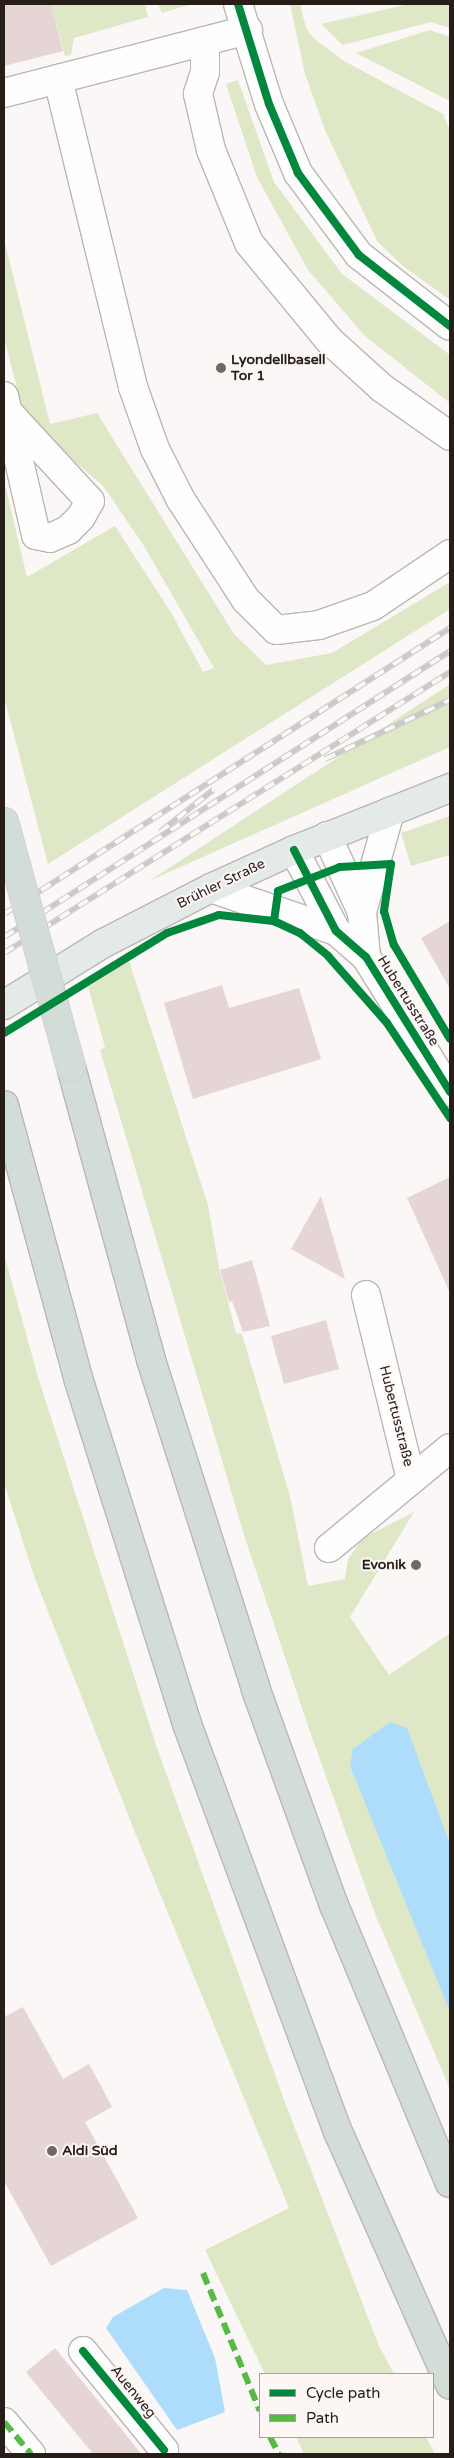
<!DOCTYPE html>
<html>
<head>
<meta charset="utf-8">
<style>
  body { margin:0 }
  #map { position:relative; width:454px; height:2458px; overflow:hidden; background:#faf7f6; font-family:"Varela Round",sans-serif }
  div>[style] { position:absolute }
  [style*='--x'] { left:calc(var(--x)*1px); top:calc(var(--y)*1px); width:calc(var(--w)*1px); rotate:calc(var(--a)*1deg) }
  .green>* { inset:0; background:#dee8c7 }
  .water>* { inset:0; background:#adddfa }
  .building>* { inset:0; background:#e5d5d4 }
  .roads { filter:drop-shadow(1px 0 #bcb6b3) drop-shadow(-1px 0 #bcb6b3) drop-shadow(0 1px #bcb6b3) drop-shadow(0 -1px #bcb6b3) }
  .minor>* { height:28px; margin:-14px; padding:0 14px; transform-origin:14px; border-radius:14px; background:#fefefe }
  .major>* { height:28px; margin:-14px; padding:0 14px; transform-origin:14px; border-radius:14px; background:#e4eae8 }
  .highway>* { height:28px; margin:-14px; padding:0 14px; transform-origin:14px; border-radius:14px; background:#d3ddd8 }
  .rail>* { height:5.5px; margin-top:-2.75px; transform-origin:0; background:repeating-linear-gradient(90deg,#fcf6f4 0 11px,#cac8c8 0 22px); box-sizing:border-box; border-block:1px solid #cac8c8 }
  .bridges { filter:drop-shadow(1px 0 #d6d3d2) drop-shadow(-1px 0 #d6d3d2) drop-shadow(0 1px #d6d3d2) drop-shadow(0 -1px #d6d3d2) }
  .highway-bridge>* { height:28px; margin:-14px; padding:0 14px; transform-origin:14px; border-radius:14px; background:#d3ddd8 }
  .quiet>* { height:6px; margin-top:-3px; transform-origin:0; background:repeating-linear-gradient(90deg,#58b947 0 12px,transparent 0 18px) }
  .cycleway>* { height:8px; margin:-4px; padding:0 4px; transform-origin:4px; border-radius:4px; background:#00873e }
  .dots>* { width:14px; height:14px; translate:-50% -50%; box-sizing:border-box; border:2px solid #fcf6f4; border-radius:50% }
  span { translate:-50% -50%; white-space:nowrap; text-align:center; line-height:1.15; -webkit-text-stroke:4px #fcf6f4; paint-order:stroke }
  .poi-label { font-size:14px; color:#271d19; font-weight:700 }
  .left { translate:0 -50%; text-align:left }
  .right { translate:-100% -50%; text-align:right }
  .street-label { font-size:14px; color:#271d19 }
  .frame { position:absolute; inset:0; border:5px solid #271d19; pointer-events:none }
  .legend { position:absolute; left:259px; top:2373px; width:175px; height:65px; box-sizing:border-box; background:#fcf6f4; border:1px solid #a79f9c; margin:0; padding:6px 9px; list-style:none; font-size:15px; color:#271d19 }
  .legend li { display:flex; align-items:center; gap:10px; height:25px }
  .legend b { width:25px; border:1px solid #a79f9c }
</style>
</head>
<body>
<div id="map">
  <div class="green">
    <div style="clip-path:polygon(51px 4px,145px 4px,148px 17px,74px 38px,71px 55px,65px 56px)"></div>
    <div style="clip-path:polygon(158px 4px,192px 4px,162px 13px)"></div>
    <div style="clip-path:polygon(290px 4px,300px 4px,306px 28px,313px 38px,344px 61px,443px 114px,450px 130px,450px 300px,404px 267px,377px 241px,325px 130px,305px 74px)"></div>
    <div style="clip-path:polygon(409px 4px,450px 4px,450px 28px,431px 22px,343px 45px,321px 24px)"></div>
    <div style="clip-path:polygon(430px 30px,450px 37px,450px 101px,356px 53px)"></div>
    <div style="clip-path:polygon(238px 80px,274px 182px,342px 274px,450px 355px,450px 403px,365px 336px,308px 270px,257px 177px,226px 84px)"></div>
    <div style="clip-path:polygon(4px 239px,50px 424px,97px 413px,234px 634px,266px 665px,332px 653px,450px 582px,450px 609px,48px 864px,4px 697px,4px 480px,27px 577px,115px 526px,172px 614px,203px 672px,214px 668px,144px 546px,104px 487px,25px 418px,4px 338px)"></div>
    <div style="clip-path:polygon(450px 684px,450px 747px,149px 881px)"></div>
    <div style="clip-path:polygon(450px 816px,450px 855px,411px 866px,401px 833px)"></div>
    <div style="clip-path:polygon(129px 961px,208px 1205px,219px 1268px,236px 1333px,242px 1334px,290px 1496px,308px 1586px,345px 1579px,348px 1559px,363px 1538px,414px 1512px,350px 1617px,389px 1675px,450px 1633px,450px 2089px,375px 1914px,309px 1729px,245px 1538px,100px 1050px,105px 1047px,88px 987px)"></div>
    <div style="clip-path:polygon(4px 1254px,38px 1377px,157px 1748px,286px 2105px,379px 2346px,394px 2374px,265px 2374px,205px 2250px,289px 2208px,134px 1830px,34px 1576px,4px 1483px)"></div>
    <div style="clip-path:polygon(296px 2437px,426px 2437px,435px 2454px,304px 2454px)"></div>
  </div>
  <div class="water">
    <div style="clip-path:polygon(390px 1722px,407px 1728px,450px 1844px,450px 2012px,350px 1766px,353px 1749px)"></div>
    <div style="clip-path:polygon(164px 2288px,187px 2290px,215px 2358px,225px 2412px,177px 2430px,106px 2328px,113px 2317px)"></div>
  </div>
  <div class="building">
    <div style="clip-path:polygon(4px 4px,51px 4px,63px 51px,4px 66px)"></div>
    <div style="clip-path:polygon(450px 921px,450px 989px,421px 938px)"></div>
    <div style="clip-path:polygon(222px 985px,229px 1008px,299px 988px,321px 1059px,193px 1099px,164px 1003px)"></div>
    <div style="clip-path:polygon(450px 1177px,450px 1293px,407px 1198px)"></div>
    <div style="clip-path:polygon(321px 1196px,345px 1279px,291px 1249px)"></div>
    <div style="clip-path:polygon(252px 1260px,270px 1326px,243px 1332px,232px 1301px,229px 1302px,220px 1270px)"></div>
    <div style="clip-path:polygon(326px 1320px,339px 1369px,284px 1384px,271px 1336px)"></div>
    <div style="clip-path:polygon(23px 2007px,63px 2079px,89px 2064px,101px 2086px,112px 2107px,85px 2122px,138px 2218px,51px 2266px,4px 2181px,4px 2017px)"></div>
    <div style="clip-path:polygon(55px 2348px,123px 2431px,141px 2454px,93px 2454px,42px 2392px,26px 2372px)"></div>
  </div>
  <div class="roads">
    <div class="minor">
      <div style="--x:238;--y:4;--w:105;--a:72.8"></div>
      <div style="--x:269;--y:104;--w:75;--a:67.2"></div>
      <div style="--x:298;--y:173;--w:102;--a:53.4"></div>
      <div style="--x:359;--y:255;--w:115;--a:38"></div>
      <div style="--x:205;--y:41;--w:31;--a:90"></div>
      <div style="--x:205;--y:72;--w:23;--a:108"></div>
      <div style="--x:198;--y:94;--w:57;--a:76.9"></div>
      <div style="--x:211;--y:150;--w:100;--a:67.8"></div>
      <div style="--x:249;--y:243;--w:126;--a:50.5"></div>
      <div style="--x:329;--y:340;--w:72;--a:42.2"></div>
      <div style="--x:382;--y:388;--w:83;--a:35.2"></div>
      <div style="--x:58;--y:79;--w:317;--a:76.3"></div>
      <div style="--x:133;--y:387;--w:66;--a:70.5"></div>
      <div style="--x:155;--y:449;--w:57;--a:63"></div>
      <div style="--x:181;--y:500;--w:119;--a:57"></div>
      <div style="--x:246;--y:600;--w:42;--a:45"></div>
      <div style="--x:276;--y:630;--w:43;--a:-6.6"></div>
      <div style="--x:319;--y:625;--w:57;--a:-19.4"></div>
      <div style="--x:373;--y:606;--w:93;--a:-34"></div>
      <div style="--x:4;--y:93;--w:252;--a:-14.5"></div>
      <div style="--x:4;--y:396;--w:143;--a:77"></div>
      <div style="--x:36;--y:535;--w:14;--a:12"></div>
      <div style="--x:50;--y:538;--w:20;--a:-24"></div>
      <div style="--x:68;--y:530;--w:18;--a:-45"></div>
      <div style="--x:81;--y:517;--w:18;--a:-61"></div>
      <div style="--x:90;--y:501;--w:122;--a:-132.7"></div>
      <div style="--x:327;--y:836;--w:84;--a:65.3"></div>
      <div style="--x:362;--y:912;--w:45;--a:84.9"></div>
      <div style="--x:294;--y:850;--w:91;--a:62.6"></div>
      <div style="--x:336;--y:931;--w:40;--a:41"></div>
      <div style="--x:366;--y:957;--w:159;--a:58.1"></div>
      <div style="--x:211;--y:888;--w:132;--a:19"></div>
      <div style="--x:362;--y:912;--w:104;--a:-74.4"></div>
      <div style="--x:366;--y:1295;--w:190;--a:76.3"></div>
      <div style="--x:329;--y:1548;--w:157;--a:-39.6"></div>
      <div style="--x:83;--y:2351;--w:128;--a:50.7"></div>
      <div style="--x:4;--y:2422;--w:42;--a:49.8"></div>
    </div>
    <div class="major">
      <div style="--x:4;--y:1005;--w:115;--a:-31.9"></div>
      <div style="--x:102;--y:944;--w:123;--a:-27.2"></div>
      <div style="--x:211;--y:888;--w:91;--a:-24.6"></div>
      <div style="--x:294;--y:850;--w:168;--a:-21.7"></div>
    </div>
    <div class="highway">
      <div style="--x:71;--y:1067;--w:304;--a:74.7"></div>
      <div style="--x:151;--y:1360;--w:346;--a:72.3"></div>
      <div style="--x:256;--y:1690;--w:229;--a:70.1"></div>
      <div style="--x:334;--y:1905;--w:301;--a:67.4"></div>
      <div style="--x:4;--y:1105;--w:283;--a:74.8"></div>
      <div style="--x:78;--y:1378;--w:363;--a:72.5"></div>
      <div style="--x:187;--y:1724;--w:437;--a:69.7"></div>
      <div style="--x:339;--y:2134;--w:274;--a:66.1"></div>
    </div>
  </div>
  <div class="rail">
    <div style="--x:325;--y:759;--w:138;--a:-25.3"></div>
    <div style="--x:160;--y:832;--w:68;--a:-38.4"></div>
    <div style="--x:4;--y:914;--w:530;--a:-32.67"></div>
    <div style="--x:4;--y:937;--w:530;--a:-32.67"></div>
    <div style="--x:4;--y:953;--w:527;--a:-32.21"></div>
  </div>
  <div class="bridges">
    <div class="highway-bridge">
      <div style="--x:4;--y:822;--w:254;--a:74.7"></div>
    </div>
  </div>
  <div class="quiet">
    <div style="--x:203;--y:2273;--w:149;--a:67.6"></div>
    <div style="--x:4;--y:2422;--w:42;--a:49.8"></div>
    <div style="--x:270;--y:2437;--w:19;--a:62"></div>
  </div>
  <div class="cycleway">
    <div style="--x:238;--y:4;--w:105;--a:72.8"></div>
    <div style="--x:269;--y:104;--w:75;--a:67.2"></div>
    <div style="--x:298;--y:173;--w:102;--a:53.4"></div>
    <div style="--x:359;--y:255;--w:115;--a:38"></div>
    <div style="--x:294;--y:850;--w:91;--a:62.6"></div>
    <div style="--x:336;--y:931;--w:40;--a:41"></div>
    <div style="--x:366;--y:957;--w:159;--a:58.1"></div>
    <div style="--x:274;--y:921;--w:30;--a:-82"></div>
    <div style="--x:278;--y:891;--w:66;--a:-21.2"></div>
    <div style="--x:340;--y:867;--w:51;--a:-3.4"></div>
    <div style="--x:391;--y:864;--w:48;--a:98.5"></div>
    <div style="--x:384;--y:911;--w:35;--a:74"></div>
    <div style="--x:394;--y:945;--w:109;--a:59.2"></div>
    <div style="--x:4;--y:1033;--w:191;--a:-31.5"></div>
    <div style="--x:167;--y:933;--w:55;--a:-19.1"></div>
    <div style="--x:219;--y:915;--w:55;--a:6.2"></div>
    <div style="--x:274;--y:921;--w:29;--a:25"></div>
    <div style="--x:300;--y:933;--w:36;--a:39"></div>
    <div style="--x:328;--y:956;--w:89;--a:48.6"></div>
    <div style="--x:387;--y:1023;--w:114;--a:56.4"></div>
    <div style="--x:83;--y:2351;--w:128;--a:50.7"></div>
  </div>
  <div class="dots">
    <div style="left:221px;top:368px;background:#716966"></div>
    <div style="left:416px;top:1565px;background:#716966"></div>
    <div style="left:52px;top:2151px;background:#716966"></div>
  </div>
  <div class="poi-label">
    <span class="left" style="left:231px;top:368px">Lyondellbasell<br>Tor 1</span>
    <span class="right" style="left:406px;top:1565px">Evonik</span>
    <span class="left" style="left:62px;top:2151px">Aldi Süd</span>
  </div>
  <div class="street-label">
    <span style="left:221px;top:884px;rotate:-26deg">Brühler Straße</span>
    <span style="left:408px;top:1001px;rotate:58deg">Hubertusstraße</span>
    <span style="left:396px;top:1416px;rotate:76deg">Hubertusstraße</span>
    <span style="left:133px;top:2392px;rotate:51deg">Auenweg</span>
  </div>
  <div class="frame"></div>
  <ul class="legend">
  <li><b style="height:6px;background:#00873e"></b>Cycle path</li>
  <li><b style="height:6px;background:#58b947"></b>Path</li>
  </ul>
</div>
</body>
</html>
